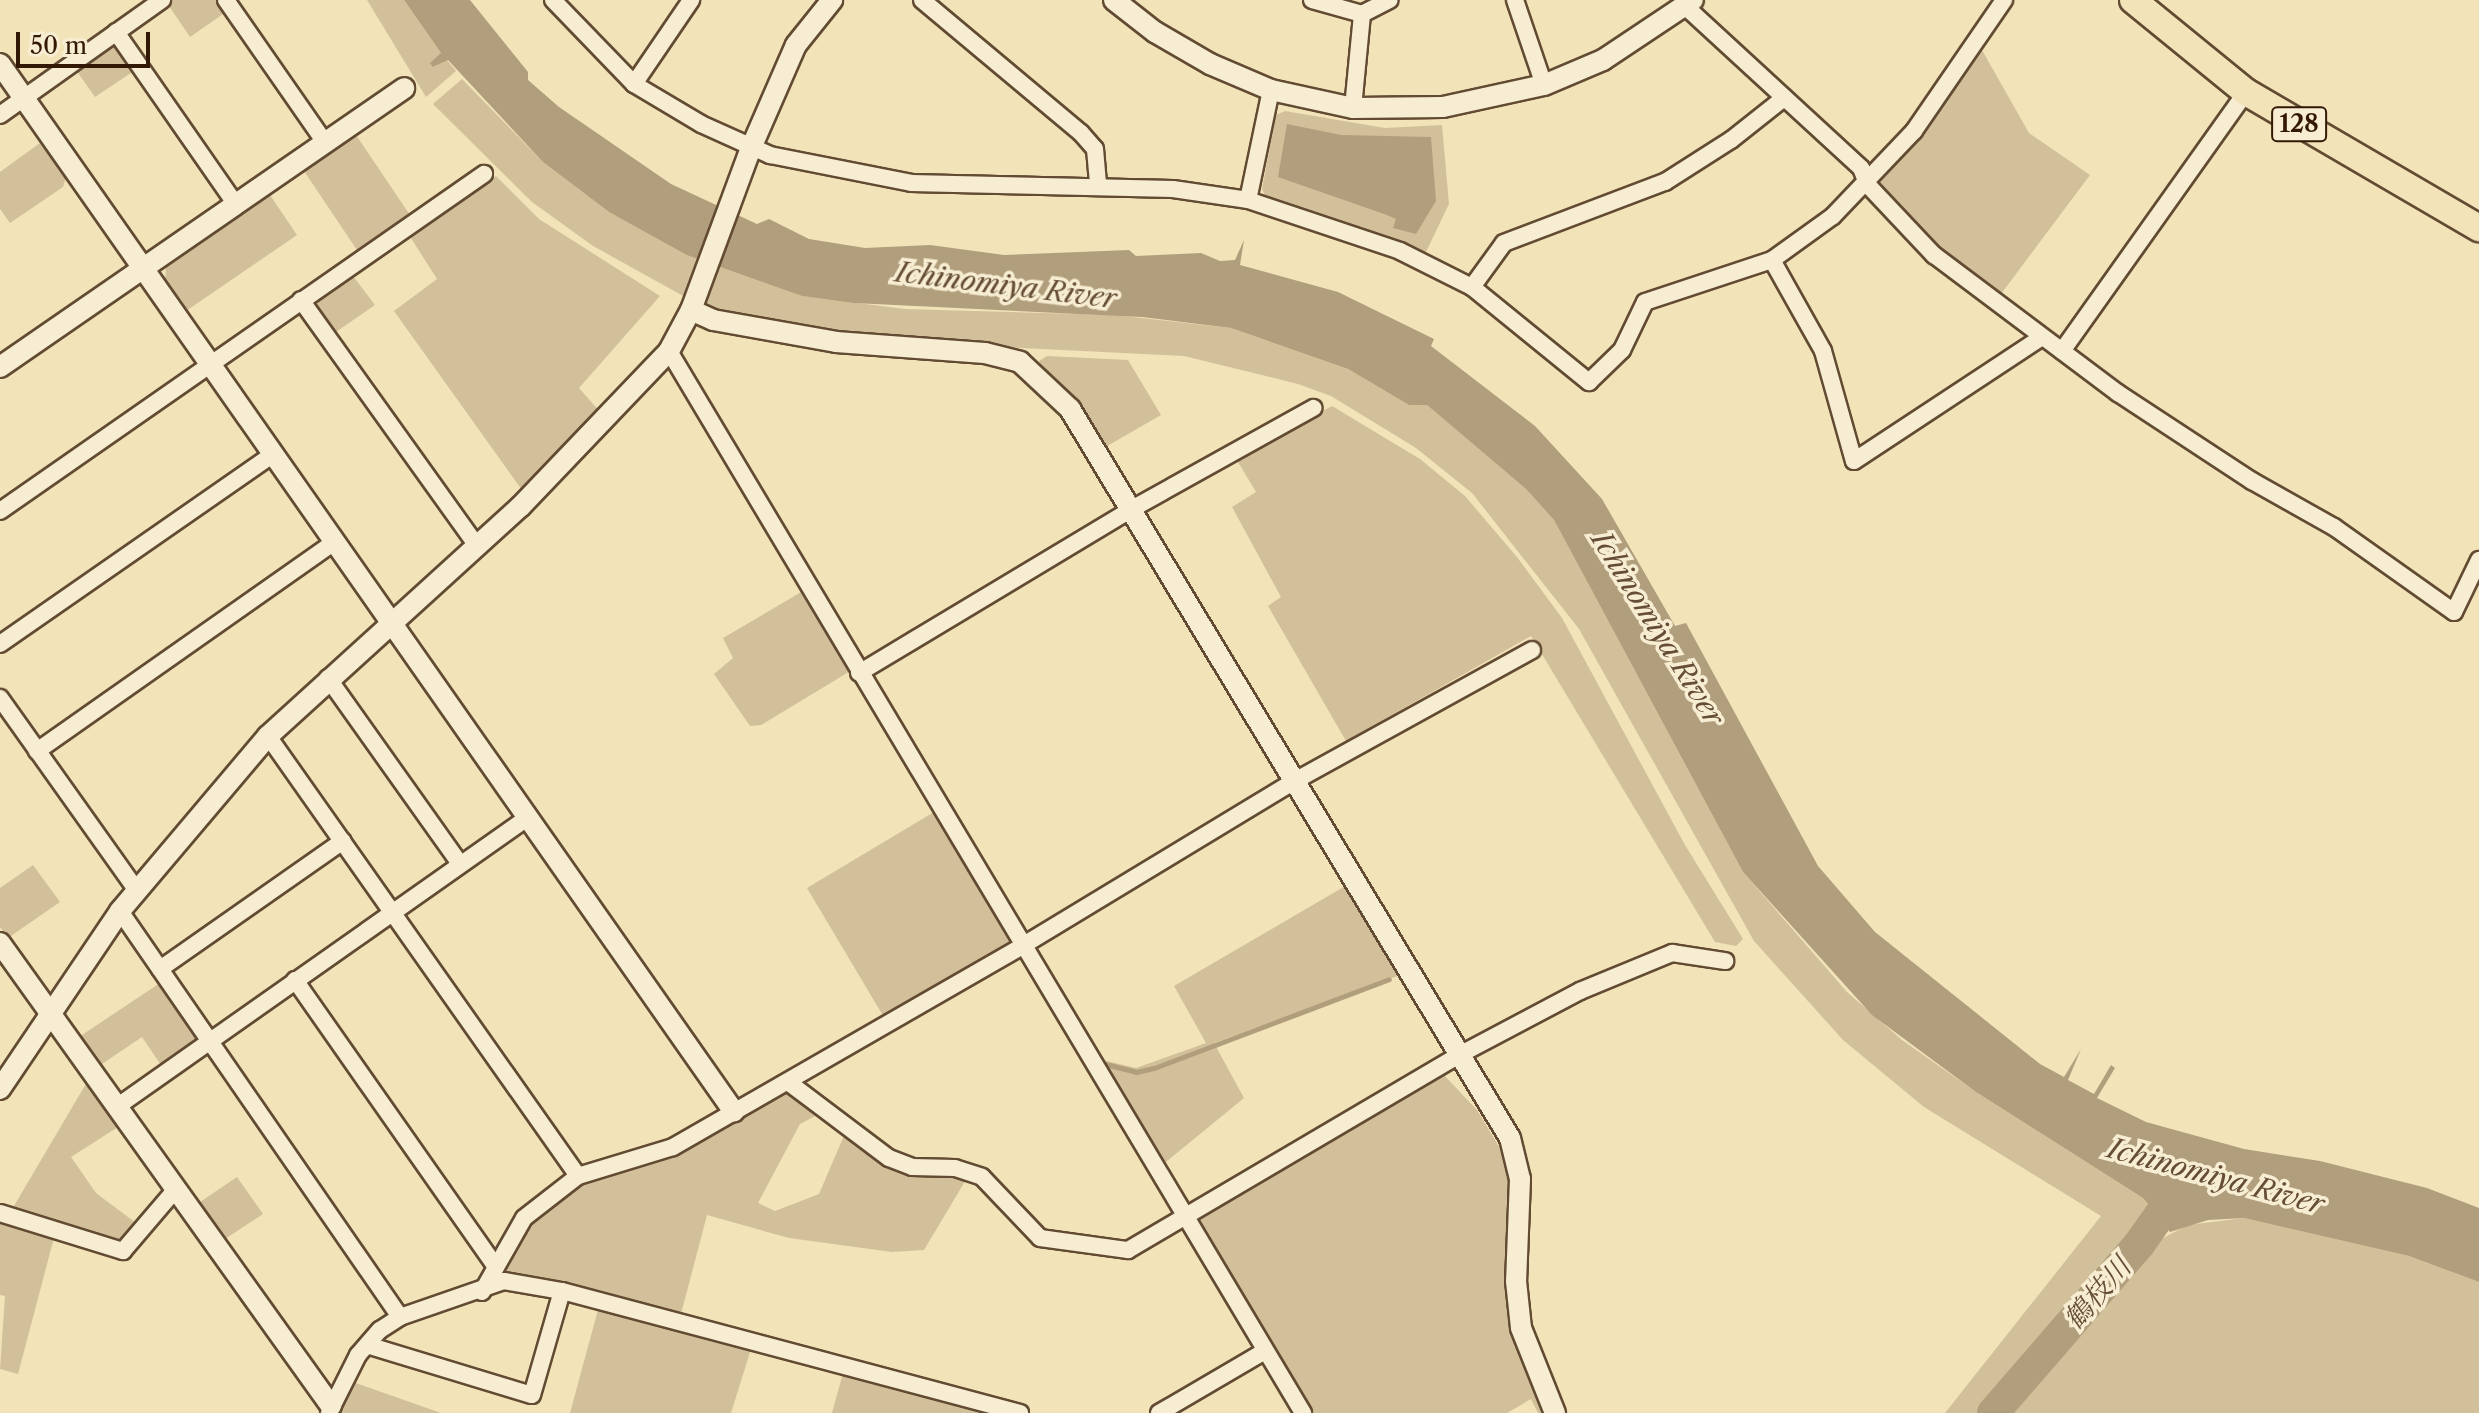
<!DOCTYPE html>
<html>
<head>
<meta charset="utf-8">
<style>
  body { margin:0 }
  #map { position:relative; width:2479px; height:1413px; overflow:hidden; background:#f3e3b9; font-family:"Libre Caslon Text","Noto Serif JP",serif }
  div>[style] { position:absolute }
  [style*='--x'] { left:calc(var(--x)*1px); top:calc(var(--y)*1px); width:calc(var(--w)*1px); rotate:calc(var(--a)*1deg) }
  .green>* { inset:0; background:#d2c09a }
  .water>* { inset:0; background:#b19e7c }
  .stream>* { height:5px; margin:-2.5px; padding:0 2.5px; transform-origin:2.5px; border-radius:2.5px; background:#b19e7c }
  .river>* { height:32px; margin:-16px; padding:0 16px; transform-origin:16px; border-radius:16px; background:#b19e7c }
  .roads { filter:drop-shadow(2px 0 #624b32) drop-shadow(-2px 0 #624b32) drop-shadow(0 2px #624b32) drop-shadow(0 -2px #624b32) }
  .minor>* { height:16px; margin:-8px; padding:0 8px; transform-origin:8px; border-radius:8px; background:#f7edd2 }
  .tertiary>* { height:20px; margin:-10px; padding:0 10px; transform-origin:10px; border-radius:10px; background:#f7edd2 }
  .trunk>* { height:26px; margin:-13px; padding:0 13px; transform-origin:13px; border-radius:13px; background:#f3e3b9 }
  span { translate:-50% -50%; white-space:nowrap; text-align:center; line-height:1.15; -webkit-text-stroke:7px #f7edd2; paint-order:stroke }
  .shield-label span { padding:2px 6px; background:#f7edd2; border:2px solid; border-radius:6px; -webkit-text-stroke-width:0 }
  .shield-label { font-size:24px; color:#321805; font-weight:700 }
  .water-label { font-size:28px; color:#654e35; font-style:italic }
  .scale { position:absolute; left:16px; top:32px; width:134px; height:36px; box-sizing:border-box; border:4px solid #321805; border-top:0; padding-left:10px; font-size:24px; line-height:28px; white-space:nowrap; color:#321805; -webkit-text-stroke:6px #f7edd2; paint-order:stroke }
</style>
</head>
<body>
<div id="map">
  <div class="green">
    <div style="clip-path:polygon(172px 0,222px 0,229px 10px,190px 37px,167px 3px)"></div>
    <div style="clip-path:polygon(367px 0,404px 0,441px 53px,434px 67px,447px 60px,456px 71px,426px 97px)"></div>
    <div style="clip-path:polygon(1978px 43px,2029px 133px,2090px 175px,1998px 298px,1935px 251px,1877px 186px,1924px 130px)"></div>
    <div style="clip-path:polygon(111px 46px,122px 47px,137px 69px,95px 97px,76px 70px)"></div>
    <div style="clip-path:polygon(462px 79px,543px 162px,609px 212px,699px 259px,685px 297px,593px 246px,532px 202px,433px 104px)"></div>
    <div style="clip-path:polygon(1285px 111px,1385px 128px,1442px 125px,1449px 204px,1425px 254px,1266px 198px,1262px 189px,1276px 115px)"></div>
    <div style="clip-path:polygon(356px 135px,412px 218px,359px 253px,304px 171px)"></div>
    <div style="clip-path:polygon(40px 143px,66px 177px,63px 187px,10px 223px,0 209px,0 172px)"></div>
    <div style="clip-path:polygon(496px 176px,539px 219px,660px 296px,579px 388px,601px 413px,522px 490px,394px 311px,437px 279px,409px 235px)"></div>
    <div style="clip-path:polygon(270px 195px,297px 235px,186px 311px,165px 281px,166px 268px)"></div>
    <div style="clip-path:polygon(717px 264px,802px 296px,905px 309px,1115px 315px,1231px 328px,1348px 369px,1409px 405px,1427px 405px,1526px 489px,1554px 520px,1743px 872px,1847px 992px,1902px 1040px,1976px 1092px,2143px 1198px,2154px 1214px,2145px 1231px,1985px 1413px,1945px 1413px,2101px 1216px,1924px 1107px,1843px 1040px,1754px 941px,1579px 629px,1472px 493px,1416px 448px,1331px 396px,1298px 384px,1184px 356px,903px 342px,719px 314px,701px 304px)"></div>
    <div style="clip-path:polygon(353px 276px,375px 305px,333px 334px,317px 309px,318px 299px)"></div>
    <div style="clip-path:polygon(1047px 356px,1128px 360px,1161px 415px,1102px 449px,1046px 376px,1039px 361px)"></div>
    <div style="clip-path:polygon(1332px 406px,1420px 459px,1465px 496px,1517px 557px,1562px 618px,1685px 845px,1743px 939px,1736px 946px,1715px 942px,1531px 636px,1346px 741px,1268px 606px,1281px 597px,1232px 507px,1256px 492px,1235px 457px)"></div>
    <div style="clip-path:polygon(803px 591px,852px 670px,761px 725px,750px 726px,714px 674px,733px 658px,723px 638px)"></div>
    <div style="clip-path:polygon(934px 812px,1013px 942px,885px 1019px,807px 888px)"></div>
    <div style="clip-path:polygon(33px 865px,60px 902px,8px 938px,0 927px,0 888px)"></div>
    <div style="clip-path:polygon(1347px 885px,1403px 974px,1214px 1043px,1244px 1098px,1161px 1166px,1094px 1058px,1136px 1068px,1206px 1043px,1174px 986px)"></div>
    <div style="clip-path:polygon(163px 981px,199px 1034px,196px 1040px,161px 1065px,142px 1037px,99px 1066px,79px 1037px)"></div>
    <div style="clip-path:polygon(1441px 1072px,1477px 1110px,1507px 1160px,1515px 1203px,1508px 1289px,1547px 1413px,1538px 1413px,1531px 1399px,1507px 1413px,1307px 1413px,1193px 1220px)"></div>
    <div style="clip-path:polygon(87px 1082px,118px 1127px,71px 1157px,96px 1193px,140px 1226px,126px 1242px,116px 1243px,11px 1211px)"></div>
    <div style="clip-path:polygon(789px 1089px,819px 1114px,800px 1124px,758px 1203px,775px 1211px,819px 1194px,846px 1131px,894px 1164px,967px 1178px,924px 1250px,892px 1252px,789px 1238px,707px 1215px,681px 1314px,560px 1280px,552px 1285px,509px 1277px,502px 1267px,529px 1222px,571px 1190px)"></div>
    <div style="clip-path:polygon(237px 1177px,263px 1214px,222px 1241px,197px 1204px)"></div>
    <div style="clip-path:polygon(0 1218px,55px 1234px,18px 1374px,0 1369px,5px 1296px,0 1295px)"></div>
    <div style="clip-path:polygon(2244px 1218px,2409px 1256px,2479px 1282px,2479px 1413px,2001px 1413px,2146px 1247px,2188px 1225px)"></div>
    <div style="clip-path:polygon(599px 1306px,751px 1349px,731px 1413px,570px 1413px)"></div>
    <div style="clip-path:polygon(843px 1373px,992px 1413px,832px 1413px)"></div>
    <div style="clip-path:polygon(353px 1382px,441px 1413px,337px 1413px)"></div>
  </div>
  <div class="water">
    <div style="clip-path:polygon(404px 0,470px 0,528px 72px,528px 80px,559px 107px,671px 184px,757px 224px,769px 219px,809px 239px,865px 248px,930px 245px,1004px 255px,1129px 250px,1136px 256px,1201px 253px,1220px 261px,1235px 260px,1244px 240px,1240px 265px,1338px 292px,1434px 339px,1431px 346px,1535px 426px,1602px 499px,1675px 626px,1686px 623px,1818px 866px,1875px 932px,2040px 1064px,2064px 1077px,2081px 1049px,2068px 1080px,2094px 1094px,2111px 1065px,2115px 1068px,2097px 1098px,2146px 1122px,2244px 1149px,2320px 1161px,2427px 1188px,2479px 1208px,2479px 1282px,2409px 1256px,2244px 1218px,2208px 1220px,2170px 1232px,2143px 1198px,1976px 1092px,1872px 1015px,1743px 872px,1554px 520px,1526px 489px,1427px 405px,1409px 405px,1348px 369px,1231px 328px,1142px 317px,854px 303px,802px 296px,687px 255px,609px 212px,543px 162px,448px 60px,433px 67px,430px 63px,441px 53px)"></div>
    <div style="clip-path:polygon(1287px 124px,1341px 135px,1431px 137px,1436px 201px,1416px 234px,1393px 228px,1396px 219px,1387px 215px,1278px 177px)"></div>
  </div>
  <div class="stream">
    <div style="--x:1105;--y:1064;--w:32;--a:14"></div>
    <div style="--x:1136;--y:1072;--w:18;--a:-13"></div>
    <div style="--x:1154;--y:1068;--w:251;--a:-20.7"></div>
  </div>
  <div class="river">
    <div style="--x:1993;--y:1413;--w:225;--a:-49.1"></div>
    <div style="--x:2140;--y:1243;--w:72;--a:-54.6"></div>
  </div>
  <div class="roads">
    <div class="minor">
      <div style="--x:226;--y:0;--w:172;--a:55.2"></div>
      <div style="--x:553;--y:0;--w:117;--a:46"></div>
      <div style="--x:634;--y:84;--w:78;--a:30.8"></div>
      <div style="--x:701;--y:124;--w:76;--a:24.2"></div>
      <div style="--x:770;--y:155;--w:144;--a:11.2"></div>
      <div style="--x:911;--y:183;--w:262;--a:1.3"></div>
      <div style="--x:1173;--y:189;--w:76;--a:8.3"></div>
      <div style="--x:1248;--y:200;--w:160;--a:18.5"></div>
      <div style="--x:1400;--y:251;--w:80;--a:26.6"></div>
      <div style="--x:1472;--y:287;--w:151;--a:39.1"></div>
      <div style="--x:1589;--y:382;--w:46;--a:-44.1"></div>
      <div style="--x:1622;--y:350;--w:53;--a:-64.4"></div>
      <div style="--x:1645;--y:302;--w:134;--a:-18.3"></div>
      <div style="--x:1772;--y:260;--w:75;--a:-35.8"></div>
      <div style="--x:1833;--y:216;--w:117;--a:-46.4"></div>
      <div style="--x:1914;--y:131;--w:159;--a:-55.5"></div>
      <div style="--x:922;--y:0;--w:207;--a:39.9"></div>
      <div style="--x:1081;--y:133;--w:21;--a:49"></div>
      <div style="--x:1095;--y:149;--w:36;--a:85"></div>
      <div style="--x:1312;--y:0;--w:52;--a:15.6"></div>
      <div style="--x:1362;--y:14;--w:31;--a:-27"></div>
      <div style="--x:1515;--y:0;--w:90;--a:71.2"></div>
      <div style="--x:1686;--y:7;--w:238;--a:42.6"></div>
      <div style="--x:1861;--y:168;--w:17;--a:69"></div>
      <div style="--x:1867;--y:184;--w:98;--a:46.7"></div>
      <div style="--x:1934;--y:255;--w:230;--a:36.9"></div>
      <div style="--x:2118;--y:393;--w:160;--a:33.3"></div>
      <div style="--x:2252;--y:481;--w:94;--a:29.3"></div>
      <div style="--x:2334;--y:527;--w:147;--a:35.3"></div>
      <div style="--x:2454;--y:612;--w:58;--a:-64.3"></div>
      <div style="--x:116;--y:32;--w:208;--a:55.2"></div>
      <div style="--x:634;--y:84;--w:102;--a:-55.8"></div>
      <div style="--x:1353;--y:108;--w:94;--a:-84.5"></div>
      <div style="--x:0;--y:115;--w:199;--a:-35.4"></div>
      <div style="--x:1248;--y:200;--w:112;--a:-78.2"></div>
      <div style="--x:1772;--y:260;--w:104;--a:60.7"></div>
      <div style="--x:1823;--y:351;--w:114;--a:74.3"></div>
      <div style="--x:1854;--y:461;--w:225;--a:-33.4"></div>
      <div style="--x:1472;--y:287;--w:54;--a:-54"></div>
      <div style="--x:1504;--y:243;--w:172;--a:-20.8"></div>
      <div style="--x:1665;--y:182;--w:78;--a:-32.5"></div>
      <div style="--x:1731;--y:140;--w:68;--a:-38.4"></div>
      <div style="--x:301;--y:300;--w:302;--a:54.4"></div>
      <div style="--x:669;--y:351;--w:1237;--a:59.16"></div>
      <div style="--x:2062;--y:351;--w:318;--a:-54.6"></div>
      <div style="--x:0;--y:511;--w:590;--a:-34.85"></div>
      <div style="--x:0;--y:644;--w:331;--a:-34.8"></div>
      <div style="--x:859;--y:673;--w:316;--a:-31"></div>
      <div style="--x:1130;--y:510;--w:210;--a:-29.1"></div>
      <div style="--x:328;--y:678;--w:228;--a:54.6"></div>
      <div style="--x:0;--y:698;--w:237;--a:54.6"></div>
      <div style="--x:268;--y:736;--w:538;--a:54.83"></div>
      <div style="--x:37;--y:751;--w:362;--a:-35.1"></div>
      <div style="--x:120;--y:911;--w:493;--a:55.4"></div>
      <div style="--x:160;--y:969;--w:223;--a:-35"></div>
      <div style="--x:295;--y:980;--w:350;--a:55"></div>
      <div style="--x:788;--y:1082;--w:126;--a:37"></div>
      <div style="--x:889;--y:1158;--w:25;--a:21"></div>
      <div style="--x:912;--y:1167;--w:43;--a:1.3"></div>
      <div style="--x:955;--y:1168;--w:28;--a:18"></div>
      <div style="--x:982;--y:1177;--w:84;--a:46.4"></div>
      <div style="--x:1040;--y:1238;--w:89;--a:7.8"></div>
      <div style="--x:1128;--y:1250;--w:386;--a:-30.5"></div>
      <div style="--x:1461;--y:1054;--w:135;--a:-27.9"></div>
      <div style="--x:1580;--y:991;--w:100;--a:-22.4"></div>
      <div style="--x:1672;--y:953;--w:54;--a:8.6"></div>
      <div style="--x:118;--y:1106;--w:500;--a:-35.15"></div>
      <div style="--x:0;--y:1213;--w:129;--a:17.2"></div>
      <div style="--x:123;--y:1251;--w:82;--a:-49.5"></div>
      <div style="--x:482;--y:1292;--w:85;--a:-60.4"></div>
      <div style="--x:524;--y:1218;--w:68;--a:-37.9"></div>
      <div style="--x:578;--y:1176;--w:99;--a:-17"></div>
      <div style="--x:673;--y:1147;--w:403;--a:-29.9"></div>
      <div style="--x:1022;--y:946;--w:317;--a:-31.2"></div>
      <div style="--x:1293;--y:782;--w:273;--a:-28.9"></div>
      <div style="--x:367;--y:1345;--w:172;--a:16.9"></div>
      <div style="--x:532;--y:1395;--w:108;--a:-73.9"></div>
      <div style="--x:329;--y:1413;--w:65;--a:-63.4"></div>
      <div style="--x:358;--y:1355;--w:33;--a:-49"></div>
      <div style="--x:380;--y:1330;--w:24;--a:-33"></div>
      <div style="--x:400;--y:1317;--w:110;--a:-19.1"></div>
      <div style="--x:504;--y:1281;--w:59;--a:9.8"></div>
      <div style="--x:562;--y:1291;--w:474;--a:14.9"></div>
      <div style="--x:1159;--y:1413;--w:123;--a:-30.3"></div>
    </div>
    <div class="tertiary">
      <div style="--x:1114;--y:0;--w:52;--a:38"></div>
      <div style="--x:1155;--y:32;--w:64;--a:30.2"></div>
      <div style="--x:1210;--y:64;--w:66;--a:23.1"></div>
      <div style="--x:1271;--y:90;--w:84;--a:12.4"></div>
      <div style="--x:1353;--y:108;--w:90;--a:-0.6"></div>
      <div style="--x:1443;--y:107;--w:103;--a:-12.3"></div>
      <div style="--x:1544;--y:85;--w:64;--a:-23"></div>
      <div style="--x:1603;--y:60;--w:108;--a:-33.7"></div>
      <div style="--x:0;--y:64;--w:1279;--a:54.99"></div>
      <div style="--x:691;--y:310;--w:24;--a:24"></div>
      <div style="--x:713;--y:320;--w:125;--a:10.1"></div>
      <div style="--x:836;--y:342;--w:149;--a:4.2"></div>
      <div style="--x:985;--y:353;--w:36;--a:14"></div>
      <div style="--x:1020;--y:362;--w:69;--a:43.2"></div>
      <div style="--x:1070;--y:409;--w:851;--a:58.89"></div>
      <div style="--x:1510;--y:1138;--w:42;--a:76.3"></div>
      <div style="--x:1520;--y:1179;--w:102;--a:92.2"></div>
      <div style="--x:1516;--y:1281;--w:47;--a:83.9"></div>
      <div style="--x:1521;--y:1328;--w:92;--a:68.2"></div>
      <div style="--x:0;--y:367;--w:491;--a:-34.6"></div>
      <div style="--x:0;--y:943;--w:569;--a:54.44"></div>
      <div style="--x:0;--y:1089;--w:215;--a:-56"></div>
      <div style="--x:120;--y:911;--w:229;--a:-49.8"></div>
      <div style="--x:268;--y:736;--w:341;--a:-42.3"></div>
      <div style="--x:520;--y:507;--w:216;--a:-46.3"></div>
      <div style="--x:669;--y:351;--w:47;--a:-61.8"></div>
      <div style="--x:691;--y:310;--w:173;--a:-69.7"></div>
      <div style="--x:751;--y:148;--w:112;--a:-66.4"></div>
      <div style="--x:796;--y:45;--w:58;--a:-51.3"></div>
    </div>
    <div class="trunk">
      <div style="--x:2133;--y:0;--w:146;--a:39.2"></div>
      <div style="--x:2246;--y:92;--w:270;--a:30.3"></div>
    </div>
  </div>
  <div class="shield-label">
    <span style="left:2299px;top:124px">128</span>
  </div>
  <div class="water-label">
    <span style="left:1006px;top:285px;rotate:7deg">Ichinomiya River</span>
    <span style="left:1658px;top:628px;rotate:58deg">Ichinomiya River</span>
    <span style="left:2216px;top:1176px;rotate:15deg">Ichinomiya River</span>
    <span style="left:2097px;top:1293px;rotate:-49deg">鶴枝川</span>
  </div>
  <div class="scale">50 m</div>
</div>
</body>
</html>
